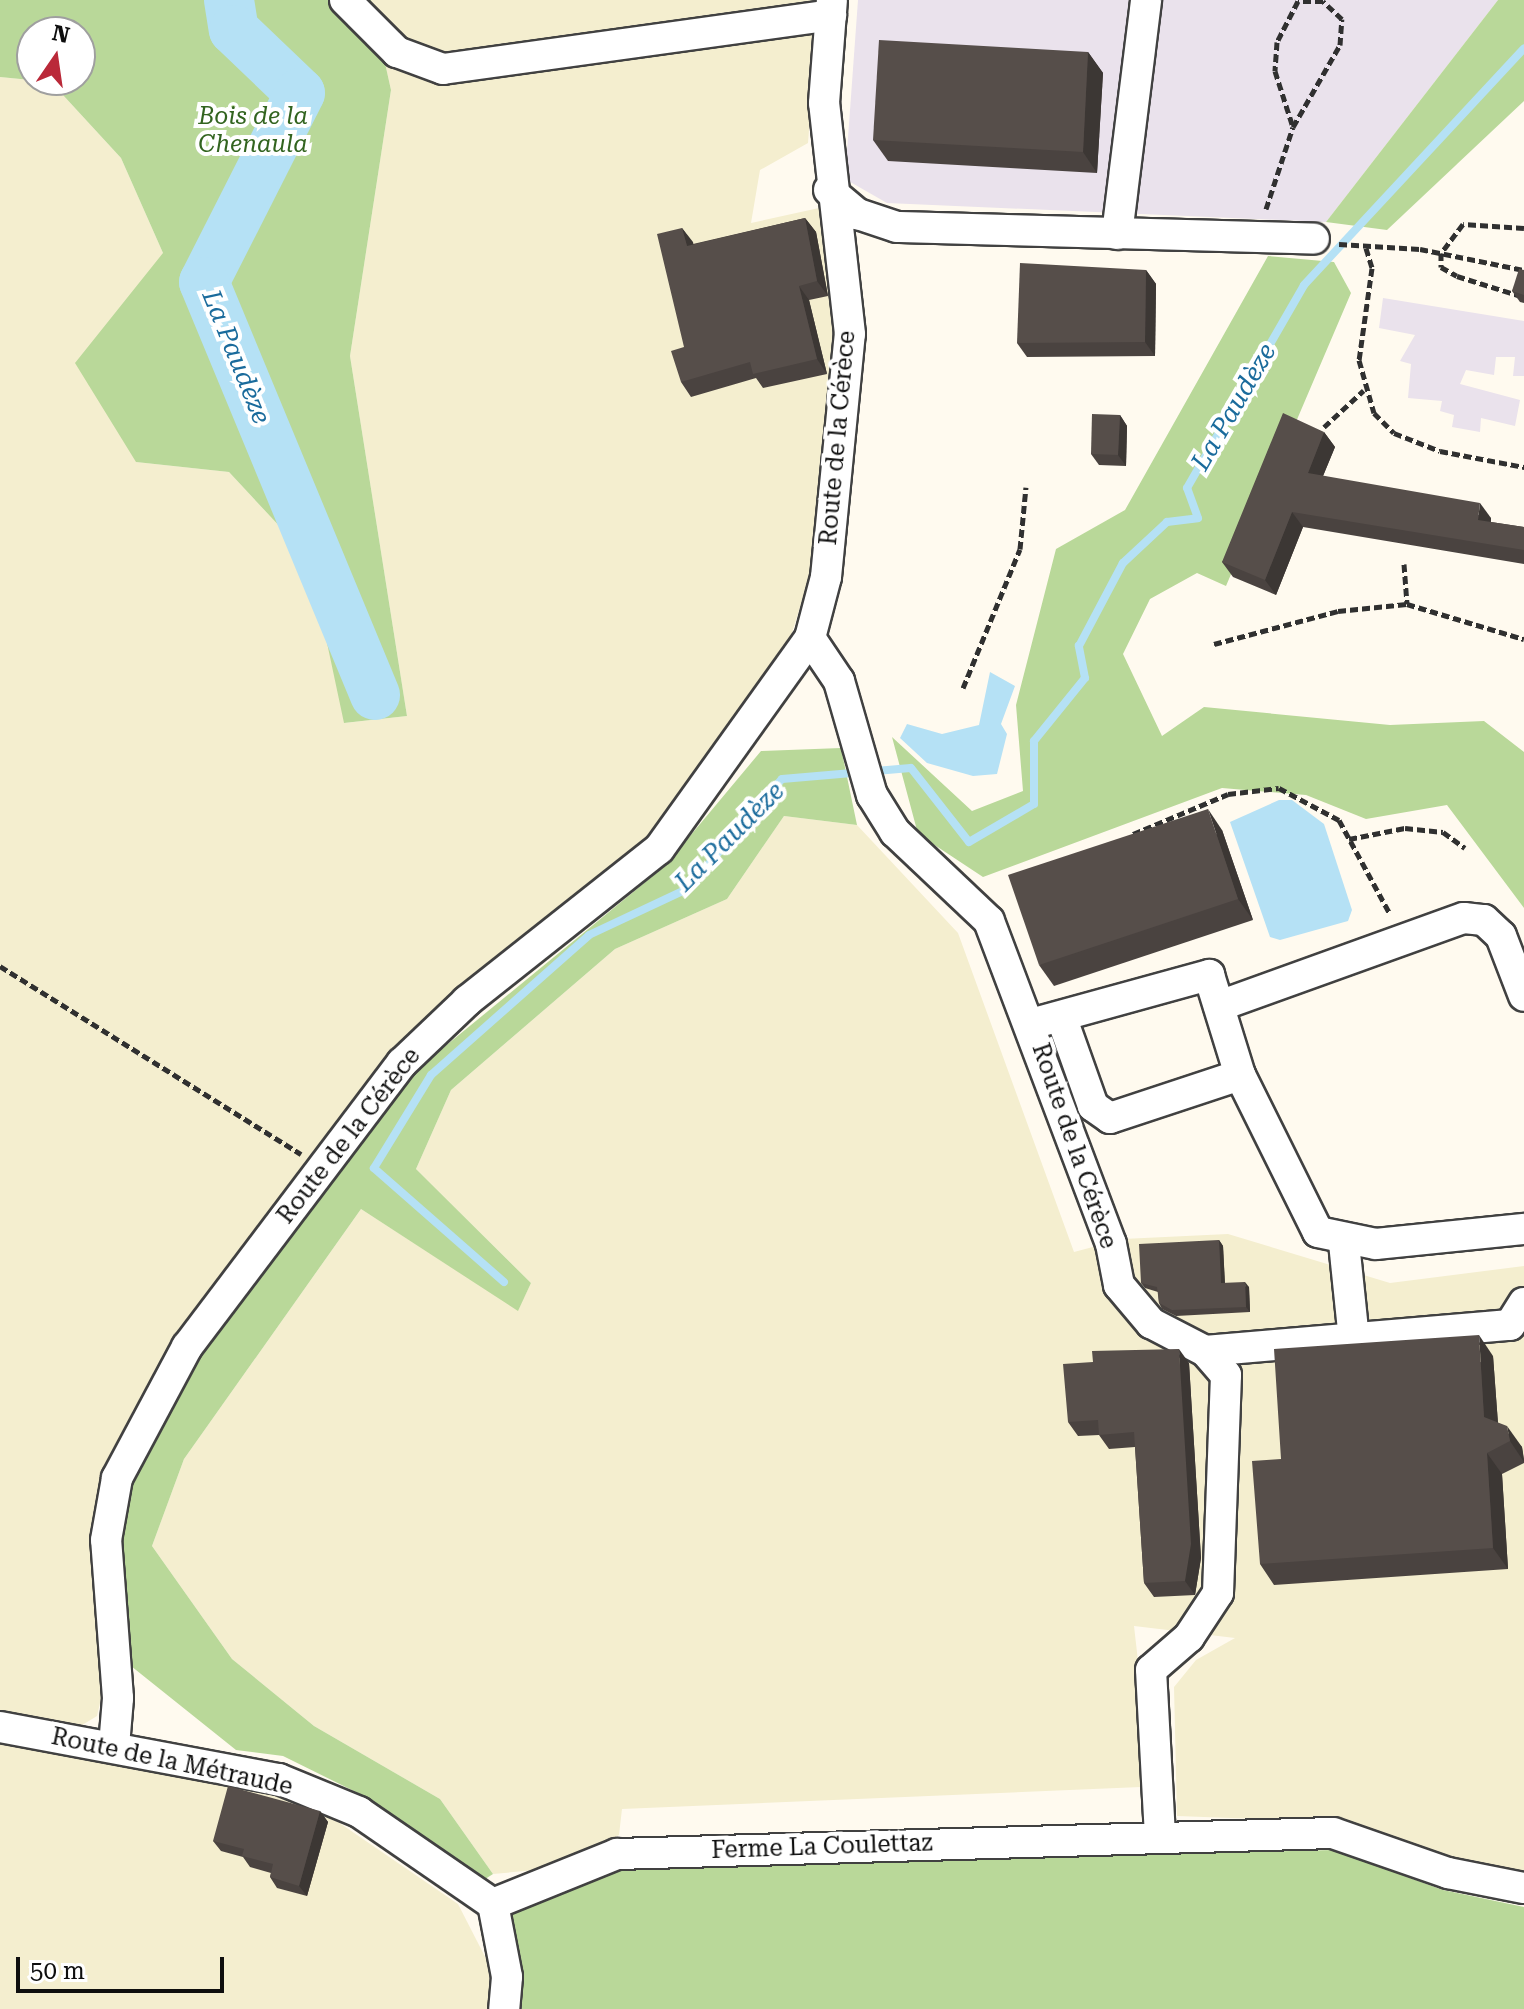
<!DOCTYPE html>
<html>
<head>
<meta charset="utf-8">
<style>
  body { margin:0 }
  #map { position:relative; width:1524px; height:2009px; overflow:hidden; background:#fffaef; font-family:"Roboto Serif",serif }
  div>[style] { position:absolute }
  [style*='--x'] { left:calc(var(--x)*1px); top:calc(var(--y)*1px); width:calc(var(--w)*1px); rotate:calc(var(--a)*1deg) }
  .industrial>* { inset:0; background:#eae2ec }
  .farmland>* { inset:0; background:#f4eecf }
  .forest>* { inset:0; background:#b9d899 }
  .water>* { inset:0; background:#b5e1f5 }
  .stream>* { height:8px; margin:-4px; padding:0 4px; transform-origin:4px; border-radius:4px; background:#b5e1f5 }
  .river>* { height:50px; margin:-25px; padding:0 25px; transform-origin:25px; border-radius:25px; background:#b5e1f5 }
  .path>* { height:5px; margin-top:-2.5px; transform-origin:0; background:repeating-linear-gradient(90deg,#303030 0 8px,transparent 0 12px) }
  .roads { filter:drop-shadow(2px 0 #414141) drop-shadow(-2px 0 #414141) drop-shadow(0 2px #414141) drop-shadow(0 -2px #414141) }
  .minor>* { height:30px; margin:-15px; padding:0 15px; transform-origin:15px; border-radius:15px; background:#fff }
  .wall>* { inset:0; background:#4a4340 }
  .shaded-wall>* { inset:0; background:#3c3734 }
  .building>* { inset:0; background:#564e4a }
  span { translate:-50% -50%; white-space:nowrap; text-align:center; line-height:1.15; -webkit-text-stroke:8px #fff; paint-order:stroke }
  .park-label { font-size:24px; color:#32641f; font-style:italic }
  .street-label { font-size:24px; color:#0e0e0e }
  .water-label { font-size:26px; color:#1a6b9c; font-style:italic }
  .north { position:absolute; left:16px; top:16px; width:80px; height:80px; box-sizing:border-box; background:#fff; border:2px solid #9f9f9f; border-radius:50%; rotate:13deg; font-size:22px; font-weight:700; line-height:32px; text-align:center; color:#0e0e0e }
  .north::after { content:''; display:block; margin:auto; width:28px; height:36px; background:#ba2939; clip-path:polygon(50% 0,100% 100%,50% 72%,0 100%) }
  .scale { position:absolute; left:16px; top:1957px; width:208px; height:36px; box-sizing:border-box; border:4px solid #0e0e0e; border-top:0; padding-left:10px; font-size:24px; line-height:28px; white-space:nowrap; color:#0e0e0e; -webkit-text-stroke:6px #fff; paint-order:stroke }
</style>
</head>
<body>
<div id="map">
  <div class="industrial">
    <div style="clip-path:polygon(858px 0,1498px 0,1326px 222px,887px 203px,845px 179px)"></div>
    <div style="clip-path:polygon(1383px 298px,1524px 321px,1524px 376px,1513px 376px,1515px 357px,1496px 357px,1494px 375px,1466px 370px,1460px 384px,1520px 400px,1515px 426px,1481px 418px,1480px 432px,1452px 427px,1454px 415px,1440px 411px,1442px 401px,1408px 398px,1411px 364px,1400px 361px,1415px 335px,1379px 328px)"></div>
  </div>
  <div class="farmland">
    <div style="clip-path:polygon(371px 0,819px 0,808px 143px,760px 170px,751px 223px,819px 208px,844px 335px,810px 575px,791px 636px,759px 697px,648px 847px,470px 983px,182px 1344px,97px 1716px,79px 1727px,0 1715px,0 77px,51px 82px,121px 158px,163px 253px,136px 462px,229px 472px,309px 558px,345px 723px,407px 716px,350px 356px,391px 90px)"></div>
    <div style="clip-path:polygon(784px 816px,857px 825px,958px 933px,1074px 1252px,1123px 1239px,1228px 1234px,1390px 1283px,1524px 1266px,1524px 1878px,1455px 1865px,1335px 1822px,1177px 1816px,1174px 1687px,1196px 1660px,1235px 1638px,1134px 1626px,1147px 1740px,1141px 1787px,622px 1809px,619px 1835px,558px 1868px,493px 1874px,440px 1799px,314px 1726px,232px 1659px,152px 1546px,184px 1459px,361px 1209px,518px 1310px,531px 1283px,416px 1169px,451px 1090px,615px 949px,727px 899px)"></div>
    <div style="clip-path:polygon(0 1741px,275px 1795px,338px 1822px,458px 1904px,499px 1984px,497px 2009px,0 2009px)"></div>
  </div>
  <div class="forest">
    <div style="clip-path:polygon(evenodd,0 0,371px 0,391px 90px,350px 356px,407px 716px,344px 723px,309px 558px,229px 472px,136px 462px,75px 363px,163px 253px,121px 158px,51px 82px,0 77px,0 0,32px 32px,80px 32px,80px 80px,32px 80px,32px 32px)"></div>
    <div style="clip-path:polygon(1498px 0,1524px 0,1524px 101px,1387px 230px,1326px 222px)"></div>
    <div style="clip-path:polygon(1268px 256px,1334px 262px,1351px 293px,1226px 586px,1197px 573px,1150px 599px,1123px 654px,1162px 736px,1204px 707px,1390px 725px,1484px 721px,1524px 752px,1524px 908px,1447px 805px,1366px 819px,1306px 795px,1222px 788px,983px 877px,918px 834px,892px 737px,972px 811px,1023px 791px,1016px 705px,1056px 549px,1125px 510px)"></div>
    <div style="clip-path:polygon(841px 748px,857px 825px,784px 816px,727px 899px,615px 949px,451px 1090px,416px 1169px,531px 1283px,518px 1311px,361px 1209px,184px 1459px,152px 1546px,232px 1659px,314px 1726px,440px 1799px,493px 1874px,479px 1883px,366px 1797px,283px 1756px,236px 1750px,126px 1662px,118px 1546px,125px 1486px,196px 1360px,410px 1075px,665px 866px,761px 751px)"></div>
    <div style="clip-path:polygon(1333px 1850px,1443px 1890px,1524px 1907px,1524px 2009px,514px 2009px,510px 1911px,618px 1867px)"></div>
  </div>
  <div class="water">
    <div style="clip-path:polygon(990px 672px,1015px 686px,1001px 724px,1007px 734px,997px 774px,973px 776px,927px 763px,900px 738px,907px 724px,942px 734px,979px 725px)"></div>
    <div style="clip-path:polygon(1279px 800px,1292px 800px,1324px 824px,1352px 910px,1348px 921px,1280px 940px,1270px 937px,1230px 822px)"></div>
  </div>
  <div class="stream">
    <div style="--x:504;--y:1282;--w:173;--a:-138.8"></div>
    <div style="--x:374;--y:1168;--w:109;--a:-58.5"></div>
    <div style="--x:431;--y:1075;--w:211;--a:-41.5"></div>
    <div style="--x:589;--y:935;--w:108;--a:-25.1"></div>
    <div style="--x:687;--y:889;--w:145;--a:-49.2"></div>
    <div style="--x:782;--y:779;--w:129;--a:-4.9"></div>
    <div style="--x:911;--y:768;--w:94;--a:51.9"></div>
    <div style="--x:969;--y:842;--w:75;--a:-30.3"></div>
    <div style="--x:1034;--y:804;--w:63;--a:-90"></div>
    <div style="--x:1034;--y:741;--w:81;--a:-51"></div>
    <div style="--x:1085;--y:678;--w:33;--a:-101"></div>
    <div style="--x:1079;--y:646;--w:94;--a:-62.1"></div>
    <div style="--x:1123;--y:563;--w:60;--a:-43"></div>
    <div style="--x:1167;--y:522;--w:31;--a:-7"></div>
    <div style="--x:1198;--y:518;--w:32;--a:-110"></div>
    <div style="--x:1187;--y:488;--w:234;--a:-60"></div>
    <div style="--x:1304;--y:285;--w:323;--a:-47.1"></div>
  </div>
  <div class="river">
    <div style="--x:229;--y:0;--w:30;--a:81"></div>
    <div style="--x:234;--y:30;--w:91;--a:43.7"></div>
    <div style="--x:300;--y:93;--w:212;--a:116.9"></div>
    <div style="--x:204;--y:282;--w:447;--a:67.5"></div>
  </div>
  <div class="path">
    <div style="--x:1266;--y:209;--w:86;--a:-71.8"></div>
    <div style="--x:1293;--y:127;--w:95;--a:-60.2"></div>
    <div style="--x:1340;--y:45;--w:26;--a:-86"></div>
    <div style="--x:1342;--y:19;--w:26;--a:-137"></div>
    <div style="--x:1323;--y:1;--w:25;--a:180"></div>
    <div style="--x:1298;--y:1;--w:46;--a:117.1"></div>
    <div style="--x:1277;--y:42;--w:29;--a:94"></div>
    <div style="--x:1275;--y:71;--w:59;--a:72.2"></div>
    <div style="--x:1524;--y:228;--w:61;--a:-176.2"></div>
    <div style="--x:1463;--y:224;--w:36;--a:127"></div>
    <div style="--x:1441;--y:253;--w:14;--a:90"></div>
    <div style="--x:1441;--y:267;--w:18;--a:29"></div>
    <div style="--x:1457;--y:276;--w:70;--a:17.4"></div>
    <div style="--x:1339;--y:244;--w:81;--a:3.5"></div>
    <div style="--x:1420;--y:249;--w:106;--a:11.4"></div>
    <div style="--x:1366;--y:248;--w:21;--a:73"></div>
    <div style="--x:1372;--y:268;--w:93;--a:98"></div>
    <div style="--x:1359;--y:360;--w:55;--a:74.2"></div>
    <div style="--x:1374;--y:413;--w:28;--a:45"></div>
    <div style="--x:1394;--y:433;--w:49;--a:21.4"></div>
    <div style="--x:1440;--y:451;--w:86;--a:10.8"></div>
    <div style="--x:1324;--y:427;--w:54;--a:-42.8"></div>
    <div style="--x:1404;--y:564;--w:40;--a:85.7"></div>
    <div style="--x:1214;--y:644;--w:128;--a:-14.9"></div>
    <div style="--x:1338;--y:611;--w:69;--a:-5.8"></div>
    <div style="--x:1407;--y:604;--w:122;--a:16.7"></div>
    <div style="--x:963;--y:688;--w:150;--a:-67.7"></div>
    <div style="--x:1020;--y:549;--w:62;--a:-84.5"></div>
    <div style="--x:1133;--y:834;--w:103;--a:-22.8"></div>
    <div style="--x:1228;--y:794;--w:51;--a:-6.7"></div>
    <div style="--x:1279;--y:788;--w:68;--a:28.1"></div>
    <div style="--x:1339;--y:820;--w:107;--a:61.5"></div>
    <div style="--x:1349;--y:839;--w:57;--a:-11.1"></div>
    <div style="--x:1405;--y:828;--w:38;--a:6"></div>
    <div style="--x:1443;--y:832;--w:27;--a:36"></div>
    <div style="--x:0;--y:966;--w:355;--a:32"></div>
  </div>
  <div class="roads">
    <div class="minor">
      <div style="--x:345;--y:0;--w:74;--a:45"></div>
      <div style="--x:397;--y:52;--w:49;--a:20.3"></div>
      <div style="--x:443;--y:69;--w:392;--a:-7.9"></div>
      <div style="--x:829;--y:190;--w:38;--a:40"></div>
      <div style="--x:858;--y:214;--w:41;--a:18.4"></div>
      <div style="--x:897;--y:227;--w:417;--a:1.6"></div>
      <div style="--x:1117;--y:234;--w:236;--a:-82.9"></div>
      <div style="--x:810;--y:638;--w:52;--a:56"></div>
      <div style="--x:839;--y:681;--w:119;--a:73.9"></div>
      <div style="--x:872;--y:795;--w:44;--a:58.1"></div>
      <div style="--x:895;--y:832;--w:129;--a:43.4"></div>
      <div style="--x:989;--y:921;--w:345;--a:69.3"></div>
      <div style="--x:1111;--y:1244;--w:42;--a:79"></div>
      <div style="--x:1119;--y:1285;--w:50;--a:49.9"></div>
      <div style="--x:1151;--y:1323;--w:61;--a:27.4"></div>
      <div style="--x:1205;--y:1351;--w:32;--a:49"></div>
      <div style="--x:1226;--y:1375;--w:218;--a:92.1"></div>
      <div style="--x:1218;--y:1593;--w:53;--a:123.4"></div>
      <div style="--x:1189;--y:1637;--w:50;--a:139"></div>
      <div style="--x:1151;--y:1670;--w:167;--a:86.9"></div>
      <div style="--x:1219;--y:1006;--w:260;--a:-19.8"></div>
      <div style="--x:1464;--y:918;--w:20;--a:6"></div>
      <div style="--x:1484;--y:920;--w:23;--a:43"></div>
      <div style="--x:1501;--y:936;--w:64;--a:69"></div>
      <div style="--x:1031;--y:1024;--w:185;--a:-15.4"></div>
      <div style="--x:1209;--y:975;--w:105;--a:72.8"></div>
      <div style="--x:1240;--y:1075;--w:137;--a:161.7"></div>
      <div style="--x:1110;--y:1118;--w:21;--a:-145"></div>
      <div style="--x:1093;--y:1106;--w:92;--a:-109.6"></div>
      <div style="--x:1240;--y:1075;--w:175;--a:63.6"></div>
      <div style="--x:1318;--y:1232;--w:59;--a:11.7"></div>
      <div style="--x:1376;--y:1244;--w:149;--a:-5.8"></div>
      <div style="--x:1344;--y:1243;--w:97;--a:84.1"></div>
      <div style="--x:1205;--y:1351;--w:306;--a:-4.9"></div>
      <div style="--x:1510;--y:1325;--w:26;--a:-58"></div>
      <div style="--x:0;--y:1727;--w:284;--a:10.6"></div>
      <div style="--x:279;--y:1779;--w:87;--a:22.4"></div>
      <div style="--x:359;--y:1812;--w:163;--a:34.5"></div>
      <div style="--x:493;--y:1904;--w:74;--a:79.1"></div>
      <div style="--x:507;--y:1977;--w:32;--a:95"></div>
      <div style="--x:114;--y:1746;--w:48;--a:-85.2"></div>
      <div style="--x:118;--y:1698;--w:158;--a:-94.3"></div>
      <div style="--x:106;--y:1540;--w:63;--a:-79.9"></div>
      <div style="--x:117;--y:1478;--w:149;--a:-61.9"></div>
      <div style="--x:187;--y:1347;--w:356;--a:-52.9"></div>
      <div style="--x:402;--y:1063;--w:90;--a:-43.6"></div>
      <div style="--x:467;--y:1001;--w:245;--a:-38.4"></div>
      <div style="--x:659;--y:849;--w:259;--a:-54.4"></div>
      <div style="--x:810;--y:638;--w:63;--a:-75.3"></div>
      <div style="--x:826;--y:577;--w:244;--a:-84.4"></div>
      <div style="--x:850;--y:334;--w:232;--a:-96.4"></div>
      <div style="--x:824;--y:103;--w:103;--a:-85.6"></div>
      <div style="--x:493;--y:1904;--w:134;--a:-22"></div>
      <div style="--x:617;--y:1854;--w:716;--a:-1.68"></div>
      <div style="--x:1333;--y:1833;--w:122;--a:19.2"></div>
      <div style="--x:1448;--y:1873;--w:77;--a:11.2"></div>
    </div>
  </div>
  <div class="wall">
    <div style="clip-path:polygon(1088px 52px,1103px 73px,1097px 173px,888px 161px,873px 140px)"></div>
    <div style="clip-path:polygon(805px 218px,816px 232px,828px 296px,809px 300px,827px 374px,763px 388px,756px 378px,691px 397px,681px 382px,684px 347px,682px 228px,693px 244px)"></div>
    <div style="clip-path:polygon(1146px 270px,1156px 284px,1155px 356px,1027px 357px,1017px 343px)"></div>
    <div style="clip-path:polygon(1524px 270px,1524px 303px,1520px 302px,1512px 291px)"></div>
    <div style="clip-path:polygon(1120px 415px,1127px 426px,1126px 466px,1099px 465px,1091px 454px)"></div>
    <div style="clip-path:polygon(1324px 432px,1335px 447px,1323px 476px,1491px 518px,1491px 522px,1524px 527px,1524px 564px,1303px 527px,1276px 595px,1233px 577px,1222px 562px)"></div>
    <div style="clip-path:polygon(1222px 830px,1253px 920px,1054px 986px,1039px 965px)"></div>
    <div style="clip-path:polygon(1219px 1240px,1223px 1246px,1225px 1283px,1249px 1287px,1250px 1312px,1176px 1316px,1162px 1309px,1159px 1303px,1158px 1292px,1145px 1288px,1141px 1283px)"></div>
    <div style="clip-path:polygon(1493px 1356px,1498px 1423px,1522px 1447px,1524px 1459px,1524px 1463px,1502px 1474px,1508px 1569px,1274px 1585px,1260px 1564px,1281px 1459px)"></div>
    <div style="clip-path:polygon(1189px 1363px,1201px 1558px,1195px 1595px,1154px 1597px,1144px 1583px,1135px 1447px,1109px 1449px,1099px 1435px,1078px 1436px,1068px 1422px)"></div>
    <div style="clip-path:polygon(320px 1811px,328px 1822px,307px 1896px,277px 1888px,270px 1877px,271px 1873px,250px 1867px,243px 1857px,221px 1851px,213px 1841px)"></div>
  </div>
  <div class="shaded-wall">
    <div style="clip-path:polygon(1088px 52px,1103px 73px,1097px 173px,1083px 152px)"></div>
    <div style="clip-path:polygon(805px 218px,816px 232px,828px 296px,817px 281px)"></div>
    <div style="clip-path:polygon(682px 228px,693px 242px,697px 261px,687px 246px)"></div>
    <div style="clip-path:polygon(1146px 270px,1156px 284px,1155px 356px,1145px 342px)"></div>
    <div style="clip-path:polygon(799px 286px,809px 300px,827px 374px,817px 359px)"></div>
    <div style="clip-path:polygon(1120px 415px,1127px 426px,1126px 466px,1118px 455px)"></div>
    <div style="clip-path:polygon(1324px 432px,1335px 447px,1318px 488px,1308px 473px)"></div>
    <div style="clip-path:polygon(1480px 503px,1491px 518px,1488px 535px,1478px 520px)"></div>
    <div style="clip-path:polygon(1292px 512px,1303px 527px,1276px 595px,1265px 580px)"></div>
    <div style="clip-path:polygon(1208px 809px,1222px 830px,1253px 920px,1238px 899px)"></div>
    <div style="clip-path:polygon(1219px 1240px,1223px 1246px,1225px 1288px,1221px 1283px)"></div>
    <div style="clip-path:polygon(1245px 1282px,1249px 1287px,1250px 1312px,1246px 1307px)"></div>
    <div style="clip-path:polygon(1479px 1335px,1493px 1356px,1499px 1438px,1484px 1417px)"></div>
    <div style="clip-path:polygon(1179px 1349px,1189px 1363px,1201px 1558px,1195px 1595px,1185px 1581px)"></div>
    <div style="clip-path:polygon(1507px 1426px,1522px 1447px,1524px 1462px,1510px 1441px)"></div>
    <div style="clip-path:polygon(1487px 1453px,1502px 1474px,1508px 1569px,1493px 1548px)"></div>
    <div style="clip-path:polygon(320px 1811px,328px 1822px,307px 1896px,299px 1886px)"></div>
  </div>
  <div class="building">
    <div style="clip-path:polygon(879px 40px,1088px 52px,1083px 152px,873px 140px)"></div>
    <div style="clip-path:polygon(805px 218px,817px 281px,799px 286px,817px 359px,753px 374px,750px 362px,681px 382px,671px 351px,684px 347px,657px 234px,682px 228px,687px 246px)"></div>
    <div style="clip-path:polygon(1020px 263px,1146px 270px,1145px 342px,1017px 343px)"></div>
    <div style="clip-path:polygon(1519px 269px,1524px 270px,1524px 295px,1512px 291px)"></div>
    <div style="clip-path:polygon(1283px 413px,1324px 432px,1308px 473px,1480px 503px,1478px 520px,1524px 527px,1524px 550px,1292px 512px,1265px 580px,1222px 562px)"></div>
    <div style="clip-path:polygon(1092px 414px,1120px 415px,1118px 455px,1091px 454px)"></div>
    <div style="clip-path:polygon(1208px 809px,1238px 899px,1039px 965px,1008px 875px)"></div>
    <div style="clip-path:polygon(1219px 1240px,1221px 1283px,1245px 1282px,1246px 1307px,1172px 1310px,1159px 1303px,1157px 1287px,1141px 1283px,1139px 1244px)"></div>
    <div style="clip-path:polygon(1479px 1335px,1484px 1417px,1507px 1426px,1510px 1441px,1487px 1453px,1493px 1548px,1260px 1564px,1252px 1461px,1281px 1459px,1274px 1349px)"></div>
    <div style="clip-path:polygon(1179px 1349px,1191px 1544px,1185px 1581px,1144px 1583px,1134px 1432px,1099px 1435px,1098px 1420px,1068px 1422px,1063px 1364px,1093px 1362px,1092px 1351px)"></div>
    <div style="clip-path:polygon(228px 1786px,320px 1811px,299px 1886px,270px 1877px,273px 1864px,242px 1856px,244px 1849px,213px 1841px)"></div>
  </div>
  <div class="park-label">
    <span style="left:253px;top:131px">Bois de la<br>Chenaula</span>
  </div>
  <div class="street-label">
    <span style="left:838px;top:438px;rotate:-85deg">Route de la Cérèce</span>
    <span style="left:349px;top:1136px;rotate:-52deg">Route de la Cérèce</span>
    <span style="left:1074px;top:1146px;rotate:71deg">Route de la Cérèce</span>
    <span style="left:172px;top:1762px;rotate:12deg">Route de la Métraude</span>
    <span style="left:822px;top:1847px;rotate:-2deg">Ferme La Coulettaz</span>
  </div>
  <div class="water-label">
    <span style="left:236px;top:357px;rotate:68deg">La Paudèze</span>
    <span style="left:1234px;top:407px;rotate:-60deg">La Paudèze</span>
    <span style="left:730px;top:837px;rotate:-45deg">La Paudèze</span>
  </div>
  <div class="north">N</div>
  <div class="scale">50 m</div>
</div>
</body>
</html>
